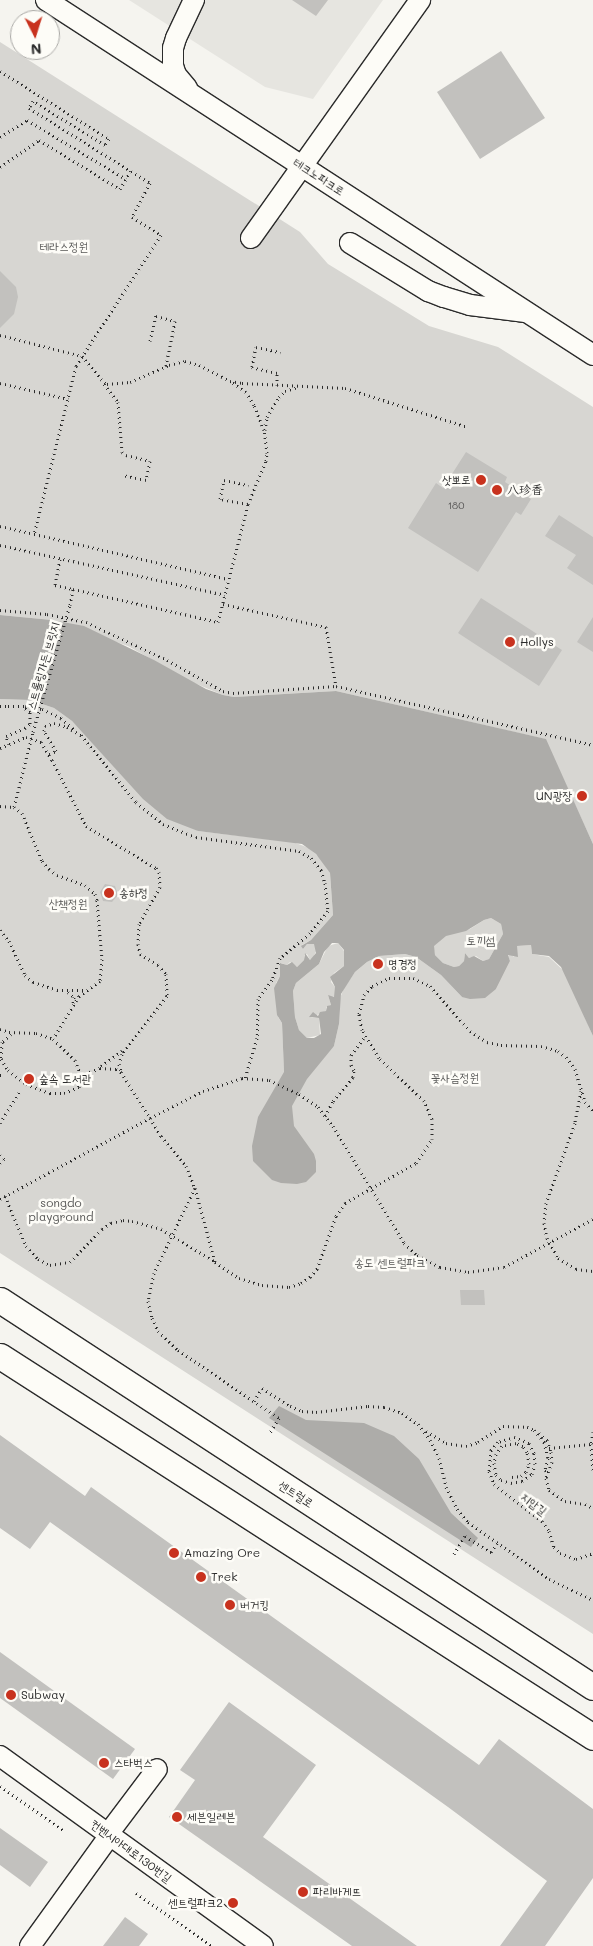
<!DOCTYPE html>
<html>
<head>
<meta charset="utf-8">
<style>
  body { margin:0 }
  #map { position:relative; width:593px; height:1946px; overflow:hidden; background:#f5f4ef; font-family:Mali,"LXGW WenKai TC","Poor Story",sans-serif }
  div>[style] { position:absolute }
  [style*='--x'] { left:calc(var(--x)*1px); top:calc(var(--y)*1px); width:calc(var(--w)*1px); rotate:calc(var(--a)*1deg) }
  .built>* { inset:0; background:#e6e5e0 }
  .green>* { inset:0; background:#d7d6d2 }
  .water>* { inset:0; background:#adaca9 }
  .building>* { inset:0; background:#c2c1be }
  .path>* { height:3px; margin-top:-1.5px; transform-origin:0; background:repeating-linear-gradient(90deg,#2b2b2b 0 1px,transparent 0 5px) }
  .roads { filter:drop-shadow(1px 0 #2b2b2b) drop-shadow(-1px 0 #2b2b2b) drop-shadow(0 1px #2b2b2b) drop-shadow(0 -1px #2b2b2b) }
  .minor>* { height:20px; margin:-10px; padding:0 10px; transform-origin:10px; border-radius:10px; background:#fdfcf7 }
  .major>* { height:25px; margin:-12.5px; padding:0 12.5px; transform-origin:12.5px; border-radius:12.5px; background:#fdfcf7 }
  .path-bridge>* { height:3px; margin-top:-1.5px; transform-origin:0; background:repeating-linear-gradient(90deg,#2b2b2b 0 1px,transparent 0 5px) }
  .dots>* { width:14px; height:14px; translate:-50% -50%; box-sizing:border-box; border:2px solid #fdfcf7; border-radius:50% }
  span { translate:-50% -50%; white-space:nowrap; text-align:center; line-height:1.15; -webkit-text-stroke:5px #fdfcf7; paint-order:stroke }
  .number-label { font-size:10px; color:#515050 }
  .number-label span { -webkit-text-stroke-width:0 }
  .street-label { font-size:12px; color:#2b2b2b }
  .park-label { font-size:12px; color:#565655 }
  .poi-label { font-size:12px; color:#2b2b2b }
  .right { translate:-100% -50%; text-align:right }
  .left { translate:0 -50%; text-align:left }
  .north { position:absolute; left:10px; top:10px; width:50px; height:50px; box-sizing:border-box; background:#fdfcf7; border:1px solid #a9a8a5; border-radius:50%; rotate:175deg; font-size:14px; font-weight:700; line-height:20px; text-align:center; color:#2b2b2b }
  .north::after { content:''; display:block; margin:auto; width:18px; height:22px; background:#c8321e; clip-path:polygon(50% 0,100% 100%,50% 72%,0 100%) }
</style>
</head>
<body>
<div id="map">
  <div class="built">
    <div style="clip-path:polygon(129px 0,383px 0,313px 99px,265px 87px)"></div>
  </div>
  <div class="green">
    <div style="clip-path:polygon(0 42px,300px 232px,328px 264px,429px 326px,498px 347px,593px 407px,593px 844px,545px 739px,336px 691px,234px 697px,223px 695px,192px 682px,128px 646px,52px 620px,0 615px)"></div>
    <div style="clip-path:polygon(0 699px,30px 700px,54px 708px,72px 721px,96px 746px,198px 831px,293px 842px,309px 848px,322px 860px,330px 873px,333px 915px,311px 940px,302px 945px,303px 949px,307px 944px,316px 944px,317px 949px,313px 958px,310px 960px,307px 954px,304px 955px,304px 960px,297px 967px,290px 962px,287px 965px,281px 963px,280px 976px,276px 983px,278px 1017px,282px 1023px,284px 1072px,334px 1046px,339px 1024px,340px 998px,344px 988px,355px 972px,367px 962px,379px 956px,405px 954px,416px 957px,441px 975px,462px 997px,496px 989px,510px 961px,508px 956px,511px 954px,514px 957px,517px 946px,531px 945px,532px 954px,549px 957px,565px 972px,593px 1036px,593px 1634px,0 1253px)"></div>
    <div style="clip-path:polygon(491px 918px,501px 924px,503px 934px,489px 959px,483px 961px,476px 956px,469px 958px,465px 953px,464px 961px,459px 966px,454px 967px,443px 963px,435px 955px,433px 946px,446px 935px,470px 929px,484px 920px)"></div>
    <div style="clip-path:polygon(338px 943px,344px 951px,345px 958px,344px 966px,334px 973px,331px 982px,335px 987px,335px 996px,331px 998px,328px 995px,331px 1005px,326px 1007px,326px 1011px,310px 1018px,319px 1018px,320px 1035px,307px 1038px,299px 1030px,295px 1017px,293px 991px,296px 983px,319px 964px,328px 946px)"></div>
  </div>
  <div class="water">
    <div style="clip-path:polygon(evenodd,0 615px,52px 620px,84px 626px,154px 660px,206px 689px,223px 695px,234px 697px,336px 691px,546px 739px,593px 844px,593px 1036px,561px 967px,549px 956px,532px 954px,531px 945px,517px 946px,518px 957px,508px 955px,510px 961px,496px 989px,485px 998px,470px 999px,462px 997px,441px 975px,416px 957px,405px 954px,379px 956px,367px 962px,355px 972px,341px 994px,339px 1024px,334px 1046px,307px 1079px,292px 1106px,294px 1126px,314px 1154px,316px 1161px,316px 1172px,306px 1182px,297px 1184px,281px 1183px,272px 1180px,253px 1161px,252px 1146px,258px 1117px,284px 1072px,282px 1023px,277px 1015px,274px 988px,280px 976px,280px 963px,287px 965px,292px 962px,297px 967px,304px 960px,305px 953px,310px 960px,316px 953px,314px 944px,307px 944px,303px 949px,301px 946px,311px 940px,333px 915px,330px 873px,316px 854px,302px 844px,198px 831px,167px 819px,143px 799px,72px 721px,54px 708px,30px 700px,0 699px,0 615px,491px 918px,501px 924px,503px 934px,489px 959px,483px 961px,474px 956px,469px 958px,465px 953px,464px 961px,459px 966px,454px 967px,443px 963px,435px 955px,434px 946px,446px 936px,466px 931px,484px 920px,491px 918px,0 615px,332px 943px,338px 943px,344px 950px,344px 966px,330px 977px,335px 987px,334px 997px,328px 995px,331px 1005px,327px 1006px,326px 1011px,320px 1012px,318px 1016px,313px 1012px,309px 1017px,319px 1018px,321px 1034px,314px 1038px,307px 1038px,299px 1030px,295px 1017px,293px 991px,296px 983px,319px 964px,324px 952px,332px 943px)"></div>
    <div style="clip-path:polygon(279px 1406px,306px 1420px,364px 1423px,394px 1436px,419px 1459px,451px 1513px,478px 1538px,471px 1547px,269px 1418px)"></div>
  </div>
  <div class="building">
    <div style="clip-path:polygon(292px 0,328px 0,316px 16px)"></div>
    <div style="clip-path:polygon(501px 51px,545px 118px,480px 159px,437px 92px)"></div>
    <div style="clip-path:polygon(0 271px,16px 287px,18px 297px,14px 314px,0 328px)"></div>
    <div style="clip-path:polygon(466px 452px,507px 477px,505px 482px,531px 499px,521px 515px,516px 512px,478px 572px,408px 528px,436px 483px,443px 488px)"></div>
    <div style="clip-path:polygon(559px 515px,593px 537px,593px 585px,567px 568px,576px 555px,545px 536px)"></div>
    <div style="clip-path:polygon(481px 598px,562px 650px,539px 686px,458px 633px)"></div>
    <div style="clip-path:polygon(593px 617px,593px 652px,577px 642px)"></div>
    <div style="clip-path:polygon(105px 884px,115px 886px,118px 895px,112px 902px,103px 901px,100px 892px)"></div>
    <div style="clip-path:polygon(460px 1290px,484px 1290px,485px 1305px,461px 1305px)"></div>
    <div style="clip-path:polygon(0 1435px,85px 1496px,91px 1487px,479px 1765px,499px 1739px,593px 1809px,593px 1878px,545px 1946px,500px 1946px,547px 1881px,448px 1807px,50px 1522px,30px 1549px,0 1528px)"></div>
    <div style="clip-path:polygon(0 1652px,135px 1749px,113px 1779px,0 1698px)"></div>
    <div style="clip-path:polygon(229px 1702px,316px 1765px,263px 1837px,417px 1946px,352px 1946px,169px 1817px,195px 1780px,180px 1770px)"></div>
    <div style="clip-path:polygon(0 1828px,48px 1862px,30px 1887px,0 1865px)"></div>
    <div style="clip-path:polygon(125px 1917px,148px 1934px,139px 1946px,103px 1946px)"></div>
  </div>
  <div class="path">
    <div style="--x:0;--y:71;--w:128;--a:32"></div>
    <div style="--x:109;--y:139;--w:7;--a:124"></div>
    <div style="--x:105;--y:145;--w:84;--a:-148.6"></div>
    <div style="--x:33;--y:101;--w:8;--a:120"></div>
    <div style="--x:29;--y:108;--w:142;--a:31.8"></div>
    <div style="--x:150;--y:183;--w:38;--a:118"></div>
    <div style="--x:132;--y:217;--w:34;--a:32"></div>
    <div style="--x:161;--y:235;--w:156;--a:123"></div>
    <div style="--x:76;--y:366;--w:174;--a:104"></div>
    <div style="--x:0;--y:137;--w:32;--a:-32"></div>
    <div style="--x:27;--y:120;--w:115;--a:30.8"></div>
    <div style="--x:0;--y:167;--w:47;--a:-34.7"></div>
    <div style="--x:39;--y:140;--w:95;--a:31.2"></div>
    <div style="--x:120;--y:189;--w:21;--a:-59"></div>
    <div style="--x:0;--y:335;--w:85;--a:14.4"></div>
    <div style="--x:82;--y:356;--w:30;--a:50"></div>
    <div style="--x:150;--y:341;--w:26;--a:-77"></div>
    <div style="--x:156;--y:316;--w:20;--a:15"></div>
    <div style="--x:175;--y:321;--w:46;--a:101.3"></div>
    <div style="--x:101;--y:379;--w:8;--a:40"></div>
    <div style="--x:107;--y:384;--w:23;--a:-5"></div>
    <div style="--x:130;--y:382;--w:43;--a:-23.6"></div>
    <div style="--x:169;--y:365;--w:16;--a:-14"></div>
    <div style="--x:185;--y:361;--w:15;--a:16"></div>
    <div style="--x:199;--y:365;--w:35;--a:27"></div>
    <div style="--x:230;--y:381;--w:12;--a:9"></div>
    <div style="--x:242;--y:383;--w:103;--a:2.8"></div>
    <div style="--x:345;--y:388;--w:129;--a:17.6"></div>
    <div style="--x:0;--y:383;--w:70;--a:13.2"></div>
    <div style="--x:104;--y:384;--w:23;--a:52"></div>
    <div style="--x:118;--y:402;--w:50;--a:85.4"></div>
    <div style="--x:122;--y:452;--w:5;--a:37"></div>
    <div style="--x:126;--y:455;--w:25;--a:14"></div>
    <div style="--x:150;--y:461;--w:19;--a:102"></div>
    <div style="--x:146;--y:480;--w:24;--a:-168"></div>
    <div style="--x:277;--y:385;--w:12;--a:-90"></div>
    <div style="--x:277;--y:373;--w:26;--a:-167"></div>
    <div style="--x:252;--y:367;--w:20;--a:-79"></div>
    <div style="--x:256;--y:347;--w:25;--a:12"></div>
    <div style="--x:265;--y:430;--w:13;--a:-81"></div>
    <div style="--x:267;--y:417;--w:23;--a:-59"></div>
    <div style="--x:279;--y:397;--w:8;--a:-45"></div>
    <div style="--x:285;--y:391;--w:14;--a:-17"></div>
    <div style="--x:248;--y:504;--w:28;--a:-170"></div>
    <div style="--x:220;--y:499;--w:19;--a:-78"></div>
    <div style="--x:224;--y:480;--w:25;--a:12"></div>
    <div style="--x:0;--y:526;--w:234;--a:13.1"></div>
    <div style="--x:0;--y:545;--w:230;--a:12.5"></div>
    <div style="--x:60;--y:559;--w:26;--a:101"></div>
    <div style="--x:55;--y:585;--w:18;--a:13"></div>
    <div style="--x:223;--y:604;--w:106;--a:12.6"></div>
    <div style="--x:326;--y:627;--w:60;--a:80.4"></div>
    <div style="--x:70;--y:605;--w:16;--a:-79"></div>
    <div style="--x:73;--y:589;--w:149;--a:12.8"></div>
    <div style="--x:218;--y:622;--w:122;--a:-75.7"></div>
    <div style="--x:248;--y:504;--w:47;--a:-67.3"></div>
    <div style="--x:266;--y:461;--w:8;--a:-83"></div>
    <div style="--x:267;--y:453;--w:23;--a:-97"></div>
    <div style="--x:264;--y:430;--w:27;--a:-112"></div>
    <div style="--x:254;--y:405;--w:15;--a:-122"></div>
    <div style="--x:246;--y:392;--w:19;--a:-145"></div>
    <div style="--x:0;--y:610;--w:47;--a:4.9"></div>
    <div style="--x:47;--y:614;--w:40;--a:12"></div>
    <div style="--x:86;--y:622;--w:89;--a:25.1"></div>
    <div style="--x:167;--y:660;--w:64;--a:29"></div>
    <div style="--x:223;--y:691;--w:10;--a:11"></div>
    <div style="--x:233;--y:693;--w:103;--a:-3.9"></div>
    <div style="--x:336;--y:686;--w:264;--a:12.9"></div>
    <div style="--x:0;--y:706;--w:9;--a:0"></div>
    <div style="--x:8;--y:706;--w:17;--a:0"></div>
    <div style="--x:25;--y:706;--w:17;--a:10"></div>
    <div style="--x:42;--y:709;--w:21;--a:25"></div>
    <div style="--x:61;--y:718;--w:18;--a:41"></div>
    <div style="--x:9;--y:744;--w:9;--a:-111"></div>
    <div style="--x:6;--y:736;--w:21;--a:-23"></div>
    <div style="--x:25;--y:728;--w:6;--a:-39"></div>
    <div style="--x:30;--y:724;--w:12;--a:-90"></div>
    <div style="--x:30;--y:712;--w:9;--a:-144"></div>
    <div style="--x:0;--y:748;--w:28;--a:-23"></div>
    <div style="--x:26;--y:737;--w:16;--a:18"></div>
    <div style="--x:41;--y:742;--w:21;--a:59"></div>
    <div style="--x:52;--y:760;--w:74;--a:62.7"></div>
    <div style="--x:86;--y:826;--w:82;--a:31"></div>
    <div style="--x:156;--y:868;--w:5;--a:53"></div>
    <div style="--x:159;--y:872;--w:15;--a:86"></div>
    <div style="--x:160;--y:887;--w:43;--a:119.6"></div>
    <div style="--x:139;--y:924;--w:20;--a:93"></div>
    <div style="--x:138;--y:944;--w:10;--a:79"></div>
    <div style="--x:140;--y:954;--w:21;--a:31"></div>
    <div style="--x:158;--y:965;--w:12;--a:48"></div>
    <div style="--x:166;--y:974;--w:22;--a:87"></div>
    <div style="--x:167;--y:996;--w:73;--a:127.8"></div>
    <div style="--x:122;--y:1054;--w:10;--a:107"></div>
    <div style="--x:119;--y:1064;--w:7;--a:74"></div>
    <div style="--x:49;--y:754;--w:8;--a:-23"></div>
    <div style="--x:56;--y:751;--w:23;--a:-121"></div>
    <div style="--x:44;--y:731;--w:5;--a:-79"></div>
    <div style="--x:45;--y:726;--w:9;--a:-18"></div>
    <div style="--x:54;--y:723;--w:14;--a:17"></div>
    <div style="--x:67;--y:727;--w:16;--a:30"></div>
    <div style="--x:81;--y:735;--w:87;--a:50.6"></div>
    <div style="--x:136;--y:802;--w:35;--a:39"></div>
    <div style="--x:163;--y:824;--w:35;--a:22"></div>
    <div style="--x:196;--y:837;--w:104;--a:7.7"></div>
    <div style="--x:299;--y:851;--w:14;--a:30"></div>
    <div style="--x:311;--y:858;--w:16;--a:50"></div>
    <div style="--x:321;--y:870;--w:14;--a:73"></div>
    <div style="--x:325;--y:883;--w:28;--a:84"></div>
    <div style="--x:328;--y:911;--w:28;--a:129"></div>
    <div style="--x:310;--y:933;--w:39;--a:140"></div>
    <div style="--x:280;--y:958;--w:23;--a:110"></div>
    <div style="--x:272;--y:980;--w:24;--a:126"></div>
    <div style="--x:258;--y:999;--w:39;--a:91"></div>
    <div style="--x:257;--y:1038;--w:42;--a:106.7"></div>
    <div style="--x:0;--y:806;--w:14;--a:4"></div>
    <div style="--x:14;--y:807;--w:10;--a:37"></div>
    <div style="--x:22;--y:813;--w:52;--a:67.4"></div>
    <div style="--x:42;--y:861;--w:11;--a:49"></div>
    <div style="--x:49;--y:869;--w:10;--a:37"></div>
    <div style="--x:57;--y:875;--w:30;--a:20"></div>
    <div style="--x:85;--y:885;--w:13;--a:42"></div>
    <div style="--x:95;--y:894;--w:6;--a:72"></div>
    <div style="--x:97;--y:900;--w:59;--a:85.2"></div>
    <div style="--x:102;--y:959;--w:22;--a:95"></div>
    <div style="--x:100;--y:981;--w:26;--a:144"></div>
    <div style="--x:79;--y:996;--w:50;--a:121.2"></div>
    <div style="--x:14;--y:807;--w:77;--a:-75.8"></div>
    <div style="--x:0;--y:930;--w:14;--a:51"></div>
    <div style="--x:9;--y:941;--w:38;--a:65"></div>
    <div style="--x:25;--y:975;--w:11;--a:41"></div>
    <div style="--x:33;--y:982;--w:25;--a:18"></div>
    <div style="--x:57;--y:990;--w:29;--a:0"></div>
    <div style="--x:68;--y:992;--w:8;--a:40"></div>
    <div style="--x:74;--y:997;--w:6;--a:99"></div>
    <div style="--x:0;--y:1029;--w:9;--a:18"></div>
    <div style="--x:9;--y:1032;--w:27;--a:2"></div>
    <div style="--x:36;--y:1033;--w:18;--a:19"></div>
    <div style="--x:53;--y:1039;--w:30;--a:44"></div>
    <div style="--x:75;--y:1060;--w:19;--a:69"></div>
    <div style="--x:82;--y:1078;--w:5;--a:-53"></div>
    <div style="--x:85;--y:1074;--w:16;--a:-22"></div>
    <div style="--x:100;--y:1068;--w:16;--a:4"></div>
    <div style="--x:116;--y:1069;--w:6;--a:31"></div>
    <div style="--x:121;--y:1072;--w:54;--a:57.8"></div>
    <div style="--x:150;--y:1118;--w:59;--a:-27"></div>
    <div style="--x:203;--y:1091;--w:41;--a:-18.4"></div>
    <div style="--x:242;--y:1078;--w:27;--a:4"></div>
    <div style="--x:269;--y:1080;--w:33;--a:25"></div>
    <div style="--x:299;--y:1094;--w:23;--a:34"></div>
    <div style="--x:318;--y:1107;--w:24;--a:52"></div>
    <div style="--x:333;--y:1126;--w:137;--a:58.7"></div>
    <div style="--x:404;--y:1243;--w:18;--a:43"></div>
    <div style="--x:417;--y:1255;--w:26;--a:28"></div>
    <div style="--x:440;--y:1267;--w:28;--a:10"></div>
    <div style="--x:468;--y:1272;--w:36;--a:-8"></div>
    <div style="--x:504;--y:1267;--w:101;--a:-28.3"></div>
    <div style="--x:11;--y:1034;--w:12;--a:138"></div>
    <div style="--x:2;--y:1042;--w:17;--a:93"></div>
    <div style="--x:1;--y:1059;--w:13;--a:58"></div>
    <div style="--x:8;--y:1070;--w:23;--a:38"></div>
    <div style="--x:26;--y:1084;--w:26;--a:21"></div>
    <div style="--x:50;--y:1093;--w:14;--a:0"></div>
    <div style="--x:64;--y:1093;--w:16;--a:-22"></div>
    <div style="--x:79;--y:1087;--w:9;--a:-72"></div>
    <div style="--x:101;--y:1066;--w:26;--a:-36"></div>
    <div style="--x:0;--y:1075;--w:1;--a:0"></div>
    <div style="--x:581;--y:1091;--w:33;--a:101"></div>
    <div style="--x:575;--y:1123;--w:85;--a:109.9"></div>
    <div style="--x:546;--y:1203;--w:20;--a:96"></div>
    <div style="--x:544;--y:1223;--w:15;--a:79"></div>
    <div style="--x:547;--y:1238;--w:23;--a:61"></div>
    <div style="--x:558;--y:1258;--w:21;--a:31"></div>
    <div style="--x:576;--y:1269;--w:17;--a:7"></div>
    <div style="--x:325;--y:1116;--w:17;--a:-62"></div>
    <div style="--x:333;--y:1101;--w:31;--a:-50"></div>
    <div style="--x:353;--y:1077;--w:7;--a:-82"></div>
    <div style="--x:354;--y:1070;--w:6;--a:-121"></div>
    <div style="--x:351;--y:1065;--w:10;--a:-90"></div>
    <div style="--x:351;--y:1055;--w:21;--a:-53"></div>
    <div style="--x:0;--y:1123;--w:38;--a:-58"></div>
    <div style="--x:0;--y:1155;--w:6;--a:45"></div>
    <div style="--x:4;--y:1159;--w:6;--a:135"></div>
    <div style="--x:195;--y:1188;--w:77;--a:74.9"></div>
    <div style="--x:215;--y:1262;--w:29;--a:34"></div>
    <div style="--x:239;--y:1278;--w:24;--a:17"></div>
    <div style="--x:262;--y:1285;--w:27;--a:4"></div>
    <div style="--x:289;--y:1287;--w:13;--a:-18"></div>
    <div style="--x:301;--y:1283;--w:11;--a:-34"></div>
    <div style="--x:310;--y:1277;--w:11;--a:-49"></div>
    <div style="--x:317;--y:1269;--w:56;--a:-70.3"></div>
    <div style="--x:336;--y:1216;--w:16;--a:-55"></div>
    <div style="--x:345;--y:1203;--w:81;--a:-29.4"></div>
    <div style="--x:416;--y:1163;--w:29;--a:-56"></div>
    <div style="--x:432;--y:1139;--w:20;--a:-90"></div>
    <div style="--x:432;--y:1119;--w:20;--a:-114"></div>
    <div style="--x:424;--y:1101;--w:62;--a:-136.3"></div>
    <div style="--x:379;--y:1058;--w:33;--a:-121"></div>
    <div style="--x:362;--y:1030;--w:16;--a:-101"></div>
    <div style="--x:359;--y:1014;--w:20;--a:-75"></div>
    <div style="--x:364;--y:995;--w:12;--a:-48"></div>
    <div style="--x:372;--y:986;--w:19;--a:-25"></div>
    <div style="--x:389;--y:978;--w:24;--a:0"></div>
    <div style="--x:413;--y:978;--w:19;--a:25"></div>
    <div style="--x:430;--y:986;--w:60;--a:48.4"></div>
    <div style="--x:470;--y:1031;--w:20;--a:33"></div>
    <div style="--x:487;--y:1042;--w:14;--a:12"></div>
    <div style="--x:501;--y:1045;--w:40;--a:1.4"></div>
    <div style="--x:541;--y:1046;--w:18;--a:16"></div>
    <div style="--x:558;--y:1051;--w:10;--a:37"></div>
    <div style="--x:566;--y:1057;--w:15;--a:53"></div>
    <div style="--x:575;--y:1069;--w:34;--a:73"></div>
    <div style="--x:585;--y:1102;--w:12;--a:48"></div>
    <div style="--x:5;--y:1196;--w:54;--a:67.2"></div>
    <div style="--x:26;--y:1246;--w:18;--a:47"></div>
    <div style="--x:38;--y:1259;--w:13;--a:27"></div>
    <div style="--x:50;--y:1265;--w:20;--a:-9"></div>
    <div style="--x:70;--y:1262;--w:46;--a:-45.9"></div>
    <div style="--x:102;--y:1229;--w:11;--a:-34"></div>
    <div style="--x:111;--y:1223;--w:12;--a:-14"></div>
    <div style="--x:123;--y:1220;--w:9;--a:6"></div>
    <div style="--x:132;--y:1221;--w:30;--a:15"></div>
    <div style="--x:161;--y:1229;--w:62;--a:31.1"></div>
    <div style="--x:0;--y:1199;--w:170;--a:-28.4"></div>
    <div style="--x:150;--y:1118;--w:21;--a:59"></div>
    <div style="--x:161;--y:1136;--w:39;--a:50"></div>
    <div style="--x:186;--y:1166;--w:24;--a:68"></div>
    <div style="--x:195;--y:1188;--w:94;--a:115.8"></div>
    <div style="--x:154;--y:1273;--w:29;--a:102"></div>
    <div style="--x:148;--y:1301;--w:17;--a:77"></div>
    <div style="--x:152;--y:1318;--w:14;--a:65"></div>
    <div style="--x:158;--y:1331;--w:28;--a:44"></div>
    <div style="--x:178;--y:1350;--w:122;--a:34"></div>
    <div style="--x:279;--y:1418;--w:19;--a:122"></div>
    <div style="--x:254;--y:1401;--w:15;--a:-58"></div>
    <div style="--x:262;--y:1388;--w:33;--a:33"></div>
    <div style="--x:290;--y:1406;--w:13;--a:23"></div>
    <div style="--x:302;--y:1411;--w:14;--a:4"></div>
    <div style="--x:316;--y:1412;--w:52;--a:-6.6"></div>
    <div style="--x:368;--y:1406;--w:16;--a:4"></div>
    <div style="--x:384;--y:1407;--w:19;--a:18"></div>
    <div style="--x:402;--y:1413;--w:19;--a:35"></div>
    <div style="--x:418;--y:1424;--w:20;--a:53"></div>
    <div style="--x:430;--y:1440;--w:20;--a:63"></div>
    <div style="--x:439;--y:1458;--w:30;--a:76"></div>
    <div style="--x:446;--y:1487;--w:25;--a:63"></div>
    <div style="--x:457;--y:1509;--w:17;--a:50"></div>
    <div style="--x:468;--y:1522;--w:99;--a:35.1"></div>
    <div style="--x:549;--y:1579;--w:49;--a:25.5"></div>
    <div style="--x:426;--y:1431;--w:23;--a:31"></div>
    <div style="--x:446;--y:1443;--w:20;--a:9"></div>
    <div style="--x:466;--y:1446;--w:13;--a:-18"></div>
    <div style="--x:478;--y:1442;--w:30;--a:-33"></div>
    <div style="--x:503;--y:1426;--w:24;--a:2"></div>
    <div style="--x:527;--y:1427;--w:8;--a:23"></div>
    <div style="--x:534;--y:1430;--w:16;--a:50"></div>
    <div style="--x:544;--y:1442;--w:16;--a:76"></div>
    <div style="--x:548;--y:1458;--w:12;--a:104"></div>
    <div style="--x:545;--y:1470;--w:4;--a:34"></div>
    <div style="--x:593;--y:1432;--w:12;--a:99"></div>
    <div style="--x:591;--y:1444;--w:26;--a:86"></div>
    <div style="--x:539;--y:1433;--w:11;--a:41"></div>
    <div style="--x:547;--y:1440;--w:13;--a:72"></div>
    <div style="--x:551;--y:1452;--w:10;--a:84"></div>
    <div style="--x:552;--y:1462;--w:17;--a:111"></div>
    <div style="--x:546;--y:1478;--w:12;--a:76"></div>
    <div style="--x:549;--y:1490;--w:19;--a:35"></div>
    <div style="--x:565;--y:1501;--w:20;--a:9"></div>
    <div style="--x:585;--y:1504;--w:9;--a:27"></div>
    <div style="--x:549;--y:1448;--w:42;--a:-5.4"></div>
    <div style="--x:512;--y:1477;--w:9;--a:-6"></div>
    <div style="--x:521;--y:1476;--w:6;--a:-39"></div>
    <div style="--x:526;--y:1472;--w:9;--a:-69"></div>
    <div style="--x:529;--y:1464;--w:12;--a:-99"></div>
    <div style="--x:527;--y:1452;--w:7;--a:-124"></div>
    <div style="--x:523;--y:1446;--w:8;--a:-157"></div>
    <div style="--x:516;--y:1443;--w:14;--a:168"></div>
    <div style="--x:502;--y:1446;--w:10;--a:127"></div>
    <div style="--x:496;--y:1454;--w:9;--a:103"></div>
    <div style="--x:494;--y:1463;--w:12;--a:81"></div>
    <div style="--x:496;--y:1475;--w:7;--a:45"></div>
    <div style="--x:501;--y:1480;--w:10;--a:17"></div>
    <div style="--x:511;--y:1483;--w:11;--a:-10"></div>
    <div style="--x:522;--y:1481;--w:12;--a:-35"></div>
    <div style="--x:532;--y:1474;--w:10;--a:-73"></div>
    <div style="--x:535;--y:1464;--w:11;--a:-95"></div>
    <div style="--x:534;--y:1453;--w:11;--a:-117"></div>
    <div style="--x:529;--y:1443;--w:15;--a:-157"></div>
    <div style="--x:515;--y:1437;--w:18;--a:164"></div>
    <div style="--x:498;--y:1442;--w:11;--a:131"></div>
    <div style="--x:491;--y:1450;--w:21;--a:95"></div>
    <div style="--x:489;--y:1471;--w:14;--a:69"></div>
    <div style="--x:494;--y:1484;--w:61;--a:37.6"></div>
    <div style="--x:542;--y:1521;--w:12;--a:55"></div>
    <div style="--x:549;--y:1531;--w:17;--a:73"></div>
    <div style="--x:554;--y:1547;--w:8;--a:45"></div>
    <div style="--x:560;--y:1553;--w:17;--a:21"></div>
    <div style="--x:576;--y:1559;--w:18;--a:-19"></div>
    <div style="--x:454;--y:1554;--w:21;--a:-59"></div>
    <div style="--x:465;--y:1536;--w:31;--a:32"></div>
    <div style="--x:491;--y:1552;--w:11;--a:-56"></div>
    <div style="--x:0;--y:1786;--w:78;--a:35.1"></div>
    <div style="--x:136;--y:1893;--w:93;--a:34.9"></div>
  </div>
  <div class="roads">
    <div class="minor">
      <div style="--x:46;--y:0;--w:652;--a:32.98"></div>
      <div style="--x:187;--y:88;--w:17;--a:-130"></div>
      <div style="--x:176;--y:75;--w:9;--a:-108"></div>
      <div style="--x:173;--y:66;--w:18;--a:-90"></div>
      <div style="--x:173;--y:48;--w:10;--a:-73"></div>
      <div style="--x:176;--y:38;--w:42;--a:-64.7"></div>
      <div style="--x:251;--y:238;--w:292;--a:-54.6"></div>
      <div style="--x:350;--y:243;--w:92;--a:31.6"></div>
      <div style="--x:428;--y:291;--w:17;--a:21"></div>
      <div style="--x:444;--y:297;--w:27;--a:17"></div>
      <div style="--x:470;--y:305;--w:54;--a:7.4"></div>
      <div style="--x:0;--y:1756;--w:324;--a:35.8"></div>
      <div style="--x:108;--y:1834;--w:81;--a:-53"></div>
      <div style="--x:30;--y:1946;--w:137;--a:-54.2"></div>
    </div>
    <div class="major">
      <div style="--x:0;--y:1300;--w:708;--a:33.13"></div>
      <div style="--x:0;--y:1356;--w:705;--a:32.72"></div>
    </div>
  </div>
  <div class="path-bridge">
    <div style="--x:33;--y:732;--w:132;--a:-73.8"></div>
  </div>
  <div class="dots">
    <div style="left:481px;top:480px;background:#c8321e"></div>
    <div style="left:497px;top:490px;background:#c8321e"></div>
    <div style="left:510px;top:642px;background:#c8321e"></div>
    <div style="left:582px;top:796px;background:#c8321e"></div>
    <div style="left:109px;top:893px;background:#c8321e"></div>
    <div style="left:378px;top:964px;background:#c8321e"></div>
    <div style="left:29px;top:1079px;background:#c8321e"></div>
    <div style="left:174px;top:1553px;background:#c8321e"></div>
    <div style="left:201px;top:1577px;background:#c8321e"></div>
    <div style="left:230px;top:1605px;background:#c8321e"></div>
    <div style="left:11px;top:1695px;background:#c8321e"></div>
    <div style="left:104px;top:1763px;background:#c8321e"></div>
    <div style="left:177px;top:1817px;background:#c8321e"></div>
    <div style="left:303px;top:1892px;background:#c8321e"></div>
    <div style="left:233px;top:1903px;background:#c8321e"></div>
  </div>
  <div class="number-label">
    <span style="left:456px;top:506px">180</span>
  </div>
  <div class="street-label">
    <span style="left:319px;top:177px;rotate:33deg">테크노파크로</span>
    <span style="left:43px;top:666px;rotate:-74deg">스트롤링가든 브릿지</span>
    <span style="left:296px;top:1494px;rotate:33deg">센트럴로</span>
    <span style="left:534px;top:1504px;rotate:38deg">지압길</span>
    <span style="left:131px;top:1851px;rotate:36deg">컨벤시아대로130번길</span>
  </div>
  <div class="park-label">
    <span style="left:64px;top:247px">테라스정원</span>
    <span style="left:68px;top:904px">산책정원</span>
    <span style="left:481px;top:941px">토끼섬</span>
    <span style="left:455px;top:1078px">꽃사슴정원</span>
    <span style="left:61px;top:1210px">songdo<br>playground</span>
    <span style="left:390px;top:1263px">송도 센트럴파크</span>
  </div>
  <div class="poi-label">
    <span class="right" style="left:471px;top:480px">삿뽀로</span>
    <span class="left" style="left:507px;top:490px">八珍香</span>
    <span class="left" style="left:520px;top:642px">Hollys</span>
    <span class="right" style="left:572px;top:796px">UN광장</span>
    <span class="left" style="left:119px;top:893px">송하정</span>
    <span class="left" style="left:388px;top:964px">명경정</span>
    <span class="left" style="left:39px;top:1079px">숲속 도서관</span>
    <span class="left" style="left:184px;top:1553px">Amazing Ore</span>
    <span class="left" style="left:211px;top:1577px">Trek</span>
    <span class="left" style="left:240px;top:1605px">버거킹</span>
    <span class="left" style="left:21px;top:1695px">Subway</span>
    <span class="left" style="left:114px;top:1763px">스타벅스</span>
    <span class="left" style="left:187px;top:1817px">세븐일레븐</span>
    <span class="left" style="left:313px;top:1892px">파리바게뜨</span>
    <span class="right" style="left:223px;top:1903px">센트럴파크2</span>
  </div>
  <div class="north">N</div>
</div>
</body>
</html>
